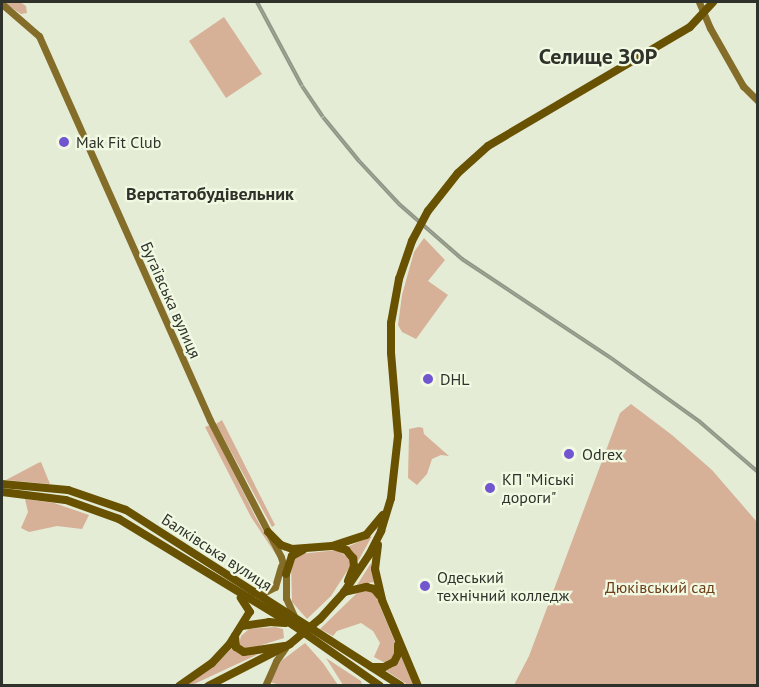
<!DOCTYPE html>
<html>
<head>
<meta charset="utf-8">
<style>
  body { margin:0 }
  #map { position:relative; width:759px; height:687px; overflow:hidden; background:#e4ecd6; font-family:"PT Sans",sans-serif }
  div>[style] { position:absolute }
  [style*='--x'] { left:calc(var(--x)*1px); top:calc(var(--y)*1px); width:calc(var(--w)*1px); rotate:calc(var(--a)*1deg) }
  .green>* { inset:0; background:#d6b197 }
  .secondary>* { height:7px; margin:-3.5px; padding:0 3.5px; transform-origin:3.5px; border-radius:3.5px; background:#846d28 }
  .primary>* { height:8px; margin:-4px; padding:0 4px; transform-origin:4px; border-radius:4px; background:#685100 }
  .rail>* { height:4px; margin-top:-2px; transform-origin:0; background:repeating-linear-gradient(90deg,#f1f9e3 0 4.5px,#919787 0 9px); box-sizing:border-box; border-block:2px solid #919787 }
  .primary-bridge>* { height:8px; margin:-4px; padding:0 4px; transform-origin:4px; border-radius:4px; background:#685100 }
  .dots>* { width:16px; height:16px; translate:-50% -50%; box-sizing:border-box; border:3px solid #f1f9e3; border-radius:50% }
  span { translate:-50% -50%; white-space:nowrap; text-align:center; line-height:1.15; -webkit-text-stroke:4.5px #f1f9e3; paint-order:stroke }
  .poi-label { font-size:16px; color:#2f322a }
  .left { translate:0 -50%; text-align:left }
  .street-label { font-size:16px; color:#2f322a }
  .park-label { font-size:16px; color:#6d3e18 }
  .neighbourhood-label { font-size:18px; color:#2f322a; font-weight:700 }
  .district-label { font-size:22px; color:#2f322a; font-weight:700 }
  .frame { position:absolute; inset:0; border:3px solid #2f322a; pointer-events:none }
</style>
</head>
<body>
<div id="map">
  <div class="green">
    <div style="clip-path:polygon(3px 2px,20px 2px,26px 6px,27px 13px,21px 14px)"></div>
    <div style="clip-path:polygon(224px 17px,262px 74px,226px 98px,189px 41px)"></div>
    <div style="clip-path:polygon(424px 238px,445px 260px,428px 281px,448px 295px,416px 339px,402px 332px,398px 325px,402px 295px,414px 252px)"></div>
    <div style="clip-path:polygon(631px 404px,672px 435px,712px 470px,757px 522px,757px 685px,514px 685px,529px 656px,620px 413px)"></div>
    <div style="clip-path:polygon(222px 420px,275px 525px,272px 527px,216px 424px)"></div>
    <div style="clip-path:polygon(210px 425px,255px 516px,277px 556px,251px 517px,205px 427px)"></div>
    <div style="clip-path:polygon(419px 427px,423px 428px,424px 434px,449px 456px,441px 455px,432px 459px,427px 474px,417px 485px,408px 478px,409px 434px,409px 429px)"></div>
    <div style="clip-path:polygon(41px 462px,50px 484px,6px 480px,38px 463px)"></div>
    <div style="clip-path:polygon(25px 499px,54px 503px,89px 515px,82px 529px,57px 526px,29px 532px,21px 528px,28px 512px)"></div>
    <div style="clip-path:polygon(372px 536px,366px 547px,357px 563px,347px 547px)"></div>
    <div style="clip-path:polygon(337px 550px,349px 558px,351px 565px,331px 596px,307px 619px,292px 602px,291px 561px,300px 554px)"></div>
    <div style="clip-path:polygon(371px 563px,374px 582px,357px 585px)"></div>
    <div style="clip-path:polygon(365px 590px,372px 592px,376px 596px,396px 645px,393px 659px,387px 664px,374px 657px,380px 643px,373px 631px,361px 623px,337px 631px,333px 636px,320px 629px,357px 593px)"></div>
    <div style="clip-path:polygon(275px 627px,283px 629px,284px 638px,246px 650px,239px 645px,241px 636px,249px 629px)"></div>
    <div style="clip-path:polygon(305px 643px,323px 663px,338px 685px,280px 685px,270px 682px,281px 661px)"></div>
    <div style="clip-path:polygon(232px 648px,239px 653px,265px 651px,192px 685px,185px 686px,214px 666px)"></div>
    <div style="clip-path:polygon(402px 655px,415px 685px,408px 685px,385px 670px,396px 664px)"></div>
    <div style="clip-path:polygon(326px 658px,361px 681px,362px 685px,343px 685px)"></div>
  </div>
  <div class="secondary">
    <div style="--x:699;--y:2;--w:28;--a:67"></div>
    <div style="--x:710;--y:28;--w:67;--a:60.4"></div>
    <div style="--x:743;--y:86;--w:21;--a:45"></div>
    <div style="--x:2;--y:4;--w:49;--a:40.9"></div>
    <div style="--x:39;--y:36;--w:420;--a:66"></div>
    <div style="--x:210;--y:420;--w:154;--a:62.6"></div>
    <div style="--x:281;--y:557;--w:18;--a:74"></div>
    <div style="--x:286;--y:574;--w:24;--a:90"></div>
    <div style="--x:286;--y:598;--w:22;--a:66"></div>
    <div style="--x:259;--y:595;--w:18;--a:-27"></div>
    <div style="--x:275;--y:587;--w:22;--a:-74"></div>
    <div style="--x:265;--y:686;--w:27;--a:-66"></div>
    <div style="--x:276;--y:661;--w:16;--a:-55"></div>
  </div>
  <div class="primary">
    <div style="--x:428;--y:211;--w:48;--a:-51.7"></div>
    <div style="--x:458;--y:173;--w:40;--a:-42"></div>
    <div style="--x:488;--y:146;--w:234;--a:-30.5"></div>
    <div style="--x:690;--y:27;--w:34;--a:-47"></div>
    <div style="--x:2;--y:484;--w:66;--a:5.2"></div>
    <div style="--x:68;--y:490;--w:61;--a:19"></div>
    <div style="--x:126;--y:510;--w:326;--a:32.6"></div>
    <div style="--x:2;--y:492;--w:64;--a:7.1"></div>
    <div style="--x:66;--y:500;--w:56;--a:19.7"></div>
    <div style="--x:119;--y:519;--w:204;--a:31.3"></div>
    <div style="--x:293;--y:625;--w:106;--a:35"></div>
    <div style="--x:268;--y:532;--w:18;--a:45"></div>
    <div style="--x:281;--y:545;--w:12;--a:20"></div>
    <div style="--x:292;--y:549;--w:40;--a:-4.3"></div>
    <div style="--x:332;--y:546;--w:36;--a:-18"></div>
    <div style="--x:366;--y:535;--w:26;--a:-50"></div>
    <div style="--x:378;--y:545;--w:24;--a:97"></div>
    <div style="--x:375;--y:569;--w:32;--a:77"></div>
    <div style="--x:382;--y:600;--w:93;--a:67.3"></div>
    <div style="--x:333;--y:546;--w:14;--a:17"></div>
    <div style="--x:346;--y:550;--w:11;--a:49"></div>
    <div style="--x:353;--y:558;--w:8;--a:83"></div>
    <div style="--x:354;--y:566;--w:16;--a:112"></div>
    <div style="--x:286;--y:574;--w:19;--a:-72"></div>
    <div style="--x:292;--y:556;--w:13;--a:-29"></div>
    <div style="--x:344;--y:592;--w:23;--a:-13"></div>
    <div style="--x:366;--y:587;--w:8;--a:14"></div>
    <div style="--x:374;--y:589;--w:9;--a:49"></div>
    <div style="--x:320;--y:619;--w:36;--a:-48"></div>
    <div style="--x:344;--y:592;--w:45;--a:-56"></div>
    <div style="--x:369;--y:555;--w:27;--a:-63"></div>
    <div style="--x:381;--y:531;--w:34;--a:-73"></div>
    <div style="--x:391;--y:498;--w:62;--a:-83.6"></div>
    <div style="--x:398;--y:436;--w:83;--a:-94.8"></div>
    <div style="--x:391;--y:353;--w:30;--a:-90"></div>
    <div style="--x:391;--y:323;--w:45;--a:-79.7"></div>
    <div style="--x:399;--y:279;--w:40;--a:-71.1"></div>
    <div style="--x:242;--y:626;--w:27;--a:-8"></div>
    <div style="--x:269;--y:622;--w:16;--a:4"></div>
    <div style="--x:235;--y:636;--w:11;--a:85"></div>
    <div style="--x:236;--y:647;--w:9;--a:32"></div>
    <div style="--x:244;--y:652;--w:41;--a:-8.3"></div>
    <div style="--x:372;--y:667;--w:12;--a:0"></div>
    <div style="--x:384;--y:667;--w:11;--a:-27"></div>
    <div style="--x:394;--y:662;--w:9;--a:-63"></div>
    <div style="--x:398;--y:654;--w:9;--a:-90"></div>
    <div style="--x:179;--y:686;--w:40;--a:-34.9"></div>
    <div style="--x:212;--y:663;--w:25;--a:-47"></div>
    <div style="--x:229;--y:645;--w:39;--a:-58"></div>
    <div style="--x:250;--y:612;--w:17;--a:-123"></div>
    <div style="--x:208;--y:686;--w:92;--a:-27.1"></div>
  </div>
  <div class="rail">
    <div style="--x:257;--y:2;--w:95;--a:61.8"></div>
    <div style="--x:302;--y:86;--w:37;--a:56"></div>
    <div style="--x:323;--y:117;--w:57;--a:50.7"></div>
    <div style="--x:359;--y:161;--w:59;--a:47.1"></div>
    <div style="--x:399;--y:204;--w:84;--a:41.1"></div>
    <div style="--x:462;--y:259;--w:179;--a:33.6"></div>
    <div style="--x:611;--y:358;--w:110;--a:35.7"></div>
    <div style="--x:700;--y:422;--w:77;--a:40.8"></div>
  </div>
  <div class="primary-bridge">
    <div style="--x:412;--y:241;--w:34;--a:-62"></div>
    <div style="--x:290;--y:644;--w:39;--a:-40"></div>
  </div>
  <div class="dots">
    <div style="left:64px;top:142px;background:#7256d0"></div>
    <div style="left:428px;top:379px;background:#7256d0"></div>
    <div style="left:569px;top:454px;background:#7256d0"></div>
    <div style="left:490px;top:488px;background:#7256d0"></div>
    <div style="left:425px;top:586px;background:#7256d0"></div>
  </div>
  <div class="poi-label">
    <span class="left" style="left:76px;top:142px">Mak Fit Club</span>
    <span class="left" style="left:440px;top:379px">DHL</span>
    <span class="left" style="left:582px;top:454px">Odrex</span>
    <span class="left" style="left:502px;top:488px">КП "Міські<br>дороги"</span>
    <span class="left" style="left:437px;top:586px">Одеський<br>технічний колледж</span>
  </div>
  <div class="street-label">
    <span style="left:171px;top:300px;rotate:66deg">Бугаївська вулиця</span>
    <span style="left:217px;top:552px;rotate:33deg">Балківська вулиця</span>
  </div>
  <div class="park-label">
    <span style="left:660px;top:587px">Дюківський сад</span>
  </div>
  <div class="neighbourhood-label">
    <span style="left:210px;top:194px">Верстатобудівельник</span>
  </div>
  <div class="district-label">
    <span style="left:598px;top:57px">Селище ЗОР</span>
  </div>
  <div class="frame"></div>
</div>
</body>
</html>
